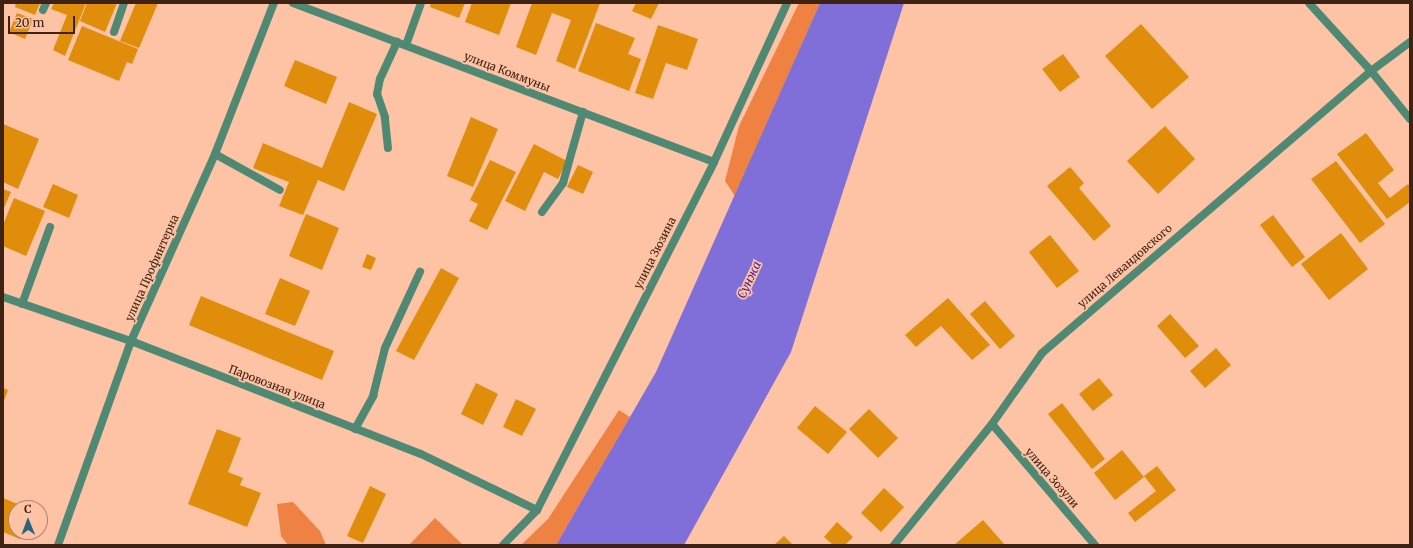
<!DOCTYPE html>
<html>
<head>
<meta charset="utf-8">
<style>
  body { margin:0 }
  #map { position:relative; width:1413px; height:548px; overflow:hidden; background:#fec2a4; font-family:Merriweather,serif }
  div>[style] { position:absolute }
  [style*='--x'] { left:calc(var(--x)*1px); top:calc(var(--y)*1px); width:calc(var(--w)*1px); rotate:calc(var(--a)*1deg) }
  .forest>* { inset:0; background:#ef8243 }
  .water>* { inset:0; background:#806fd8 }
  .building>* { inset:0; background:#e08d0b }
  .lane>* { height:8px; margin:-4px; padding:0 4px; transform-origin:4px; border-radius:4px; background:#4f8974 }
  .street>* { height:8px; margin:-4px; padding:0 4px; transform-origin:4px; border-radius:4px; background:#4f8974 }
  span { translate:-50% -50%; white-space:nowrap; text-align:center; line-height:1.15; -webkit-text-stroke:3.5px #fec2a4; paint-order:stroke }
  .street-label { font-size:11px; color:#3e2213 }
  .water-label { font-size:12px; color:#401594; font-style:italic }
  .frame { position:absolute; inset:0; border:4px solid #3e2213; pointer-events:none }
  .north { position:absolute; left:8px; top:500px; width:40px; height:40px; box-sizing:border-box; background:#fec2a4; border:1px solid #b1826a; border-radius:50%; rotate:359deg; font-size:11px; font-weight:700; line-height:16px; text-align:center; color:#3e2213 }
  .north::after { content:''; display:block; margin:auto; width:14px; height:18px; background:#2a647d; clip-path:polygon(50% 0,100% 100%,50% 72%,0 100%) }
  .scale { position:absolute; left:8px; top:16px; width:67px; height:18px; box-sizing:border-box; border:2px solid #3e2213; border-top:0; padding-left:5px; font-size:12px; line-height:14px; white-space:nowrap; color:#3e2213; -webkit-text-stroke:3px #fec2a4; paint-order:stroke }
</style>
</head>
<body>
<div id="map">
  <div class="forest">
    <div style="clip-path:polygon(799px 3px,820px 3px,735px 196px,725px 181px,739px 126px)"></div>
    <div style="clip-path:polygon(619px 410px,630px 417px,556px 545px,521px 545px,548px 519px)"></div>
    <div style="clip-path:polygon(293px 502px,320px 531px,326px 545px,288px 545px,281px 536px,277px 504px)"></div>
    <div style="clip-path:polygon(435px 518px,463px 545px,409px 545px)"></div>
  </div>
  <div class="water">
    <div style="clip-path:polygon(820px 3px,904px 3px,791px 352px,684px 545px,556px 545px,656px 372px)"></div>
  </div>
  <div class="building">
    <div style="clip-path:polygon(16px 3px,40px 3px,35px 15px,15px 7px)"></div>
    <div style="clip-path:polygon(54px 3px,86px 3px,65px 56px,53px 50px,67px 15px,51px 9px)"></div>
    <div style="clip-path:polygon(87px 3px,117px 3px,105px 32px,80px 21px)"></div>
    <div style="clip-path:polygon(136px 3px,158px 3px,139px 48px,120px 41px)"></div>
    <div style="clip-path:polygon(431px 3px,465px 3px,459px 18px,430px 7px)"></div>
    <div style="clip-path:polygon(472px 3px,511px 3px,499px 35px,465px 22px)"></div>
    <div style="clip-path:polygon(532px 3px,600px 3px,575px 69px,556px 61px,571px 20px,552px 13px,536px 55px,516px 47px)"></div>
    <div style="clip-path:polygon(636px 3px,659px 3px,651px 19px,632px 11px)"></div>
    <div style="clip-path:polygon(17px 13px,33px 19px,25px 39px,9px 32px)"></div>
    <div style="clip-path:polygon(596px 23px,635px 38px,628px 54px,641px 59px,629px 91px,578px 71px)"></div>
    <div style="clip-path:polygon(1141px 24px,1189px 77px,1152px 109px,1105px 56px)"></div>
    <div style="clip-path:polygon(658px 25px,698px 39px,687px 70px,666px 63px,653px 99px,635px 93px)"></div>
    <div style="clip-path:polygon(82px 26px,138px 49px,132px 64px,127px 62px,119px 81px,68px 60px)"></div>
    <div style="clip-path:polygon(1063px 54px,1080px 77px,1060px 92px,1042px 69px)"></div>
    <div style="clip-path:polygon(295px 60px,337px 77px,326px 104px,284px 86px)"></div>
    <div style="clip-path:polygon(349px 102px,377px 114px,344px 191px,318px 180px,303px 215px,279px 206px,289px 182px,253px 168px,263px 143px,322px 168px)"></div>
    <div style="clip-path:polygon(471px 117px,498px 129px,473px 187px,447px 176px)"></div>
    <div style="clip-path:polygon(3px 124px,39px 139px,18px 189px,3px 182px)"></div>
    <div style="clip-path:polygon(1165px 126px,1195px 159px,1158px 194px,1127px 161px)"></div>
    <div style="clip-path:polygon(1366px 133px,1394px 170px,1378px 183px,1390px 198px,1408px 184px,1410px 187px,1410px 202px,1387px 219px,1337px 154px)"></div>
    <div style="clip-path:polygon(534px 144px,567px 161px,558px 179px,544px 172px,525px 211px,505px 201px)"></div>
    <div style="clip-path:polygon(490px 160px,516px 172px,487px 230px,469px 221px,478px 204px,470px 200px)"></div>
    <div style="clip-path:polygon(1336px 161px,1385px 224px,1360px 243px,1311px 179px)"></div>
    <div style="clip-path:polygon(578px 165px,593px 172px,583px 194px,567px 187px)"></div>
    <div style="clip-path:polygon(1070px 167px,1084px 183px,1079px 188px,1111px 226px,1094px 241px,1047px 186px)"></div>
    <div style="clip-path:polygon(53px 184px,78px 195px,69px 218px,43px 207px)"></div>
    <div style="clip-path:polygon(3px 189px,11px 192px,3px 210px)"></div>
    <div style="clip-path:polygon(14px 198px,45px 211px,26px 256px,3px 246px,3px 225px)"></div>
    <div style="clip-path:polygon(306px 214px,339px 228px,322px 270px,289px 256px)"></div>
    <div style="clip-path:polygon(1273px 215px,1305px 257px,1292px 267px,1260px 225px)"></div>
    <div style="clip-path:polygon(1341px 233px,1368px 269px,1329px 300px,1301px 264px)"></div>
    <div style="clip-path:polygon(1050px 235px,1079px 271px,1057px 288px,1029px 252px)"></div>
    <div style="clip-path:polygon(367px 254px,376px 258px,371px 270px,362px 267px)"></div>
    <div style="clip-path:polygon(441px 268px,459px 278px,414px 360px,396px 351px)"></div>
    <div style="clip-path:polygon(280px 278px,310px 291px,295px 326px,265px 314px)"></div>
    <div style="clip-path:polygon(201px 296px,334px 351px,322px 380px,189px 325px)"></div>
    <div style="clip-path:polygon(948px 298px,990px 345px,972px 360px,941px 326px,916px 347px,905px 335px)"></div>
    <div style="clip-path:polygon(985px 301px,1015px 336px,1000px 349px,970px 314px)"></div>
    <div style="clip-path:polygon(1170px 314px,1199px 346px,1185px 358px,1157px 326px)"></div>
    <div style="clip-path:polygon(1216px 348px,1231px 365px,1205px 388px,1190px 371px)"></div>
    <div style="clip-path:polygon(1099px 378px,1113px 395px,1093px 411px,1079px 394px)"></div>
    <div style="clip-path:polygon(476px 383px,498px 394px,483px 425px,461px 414px)"></div>
    <div style="clip-path:polygon(3px 388px,8px 390px,3px 403px)"></div>
    <div style="clip-path:polygon(516px 399px,536px 409px,522px 436px,503px 427px)"></div>
    <div style="clip-path:polygon(1062px 403px,1105px 459px,1092px 469px,1048px 414px)"></div>
    <div style="clip-path:polygon(815px 406px,847px 432px,828px 454px,797px 428px)"></div>
    <div style="clip-path:polygon(869px 409px,898px 438px,878px 458px,849px 429px)"></div>
    <div style="clip-path:polygon(217px 429px,241px 438px,228px 472px,243px 478px,240px 485px,261px 493px,247px 527px,188px 504px)"></div>
    <div style="clip-path:polygon(1122px 450px,1144px 477px,1115px 500px,1094px 473px)"></div>
    <div style="clip-path:polygon(1157px 466px,1176px 490px,1135px 522px,1128px 513px,1156px 491px,1144px 476px)"></div>
    <div style="clip-path:polygon(370px 486px,386px 494px,363px 543px,347px 536px)"></div>
    <div style="clip-path:polygon(884px 488px,904px 507px,881px 532px,861px 513px)"></div>
    <div style="clip-path:polygon(3px 498px,27px 508px,16px 508px,16px 532px,23px 532px,20px 539px,3px 532px)"></div>
    <div style="clip-path:polygon(983px 520px,1005px 545px,954px 545px)"></div>
    <div style="clip-path:polygon(837px 522px,853px 537px,845px 545px,833px 545px,824px 537px)"></div>
    <div style="clip-path:polygon(784px 536px,793px 545px,774px 545px)"></div>
  </div>
  <div class="lane">
    <div style="--x:43;--y:10;--w:8;--a:-67"></div>
    <div style="--x:114;--y:32;--w:31;--a:-71"></div>
    <div style="--x:406;--y:45;--w:45;--a:-70.3"></div>
    <div style="--x:388;--y:148;--w:31;--a:-96"></div>
    <div style="--x:385;--y:117;--w:24;--a:-109"></div>
    <div style="--x:377;--y:94;--w:15;--a:-79"></div>
    <div style="--x:380;--y:79;--w:41;--a:-65.3"></div>
    <div style="--x:215;--y:154;--w:74;--a:29"></div>
    <div style="--x:542;--y:212;--w:36;--a:-54"></div>
    <div style="--x:563;--y:183;--w:74;--a:-74.3"></div>
    <div style="--x:22;--y:304;--w:82;--a:-70"></div>
    <div style="--x:355;--y:429;--w:38;--a:-61"></div>
    <div style="--x:373;--y:396;--w:49;--a:-76"></div>
    <div style="--x:385;--y:348;--w:84;--a:-65.3"></div>
    <div style="--x:503;--y:545;--w:49;--a:-45.8"></div>
  </div>
  <div class="street">
    <div style="--x:293;--y:3;--w:450;--a:20.7"></div>
    <div style="--x:1309;--y:3;--w:92;--a:47.6"></div>
    <div style="--x:1371;--y:71;--w:62;--a:50.9"></div>
    <div style="--x:3;--y:297;--w:135;--a:19"></div>
    <div style="--x:131;--y:341;--w:311;--a:21.3"></div>
    <div style="--x:421;--y:454;--w:129;--a:25.8"></div>
    <div style="--x:537;--y:510;--w:390;--a:-63"></div>
    <div style="--x:714;--y:162;--w:175;--a:-65.3"></div>
    <div style="--x:992;--y:424;--w:159;--a:49.6"></div>
    <div style="--x:58;--y:545;--w:217;--a:-70.3"></div>
    <div style="--x:131;--y:341;--w:205;--a:-65.8"></div>
    <div style="--x:215;--y:154;--w:162;--a:-68.7"></div>
    <div style="--x:894;--y:545;--w:156;--a:-51"></div>
    <div style="--x:992;--y:424;--w:87;--a:-54.8"></div>
    <div style="--x:1042;--y:353;--w:433;--a:-40.6"></div>
    <div style="--x:1371;--y:71;--w:49;--a:-36.6"></div>
  </div>
  <div class="street-label">
    <span style="left:507px;top:72px;rotate:21deg">улица Коммуны</span>
    <span style="left:655px;top:253px;rotate:-63deg">улица Зюзина</span>
    <span style="left:1125px;top:266px;rotate:-41deg">улица Левандовского</span>
    <span style="left:152px;top:268px;rotate:-66deg">улица Профинтерна</span>
    <span style="left:277px;top:387px;rotate:21deg">Паровозная улица</span>
    <span style="left:1052px;top:478px;rotate:49deg">улица Зозули</span>
  </div>
  <div class="water-label">
    <span style="left:749px;top:280px;rotate:-65deg">Сунжа</span>
  </div>
  <div class="frame"></div>
  <div class="north">С</div>
  <div class="scale">20 m</div>
</div>
</body>
</html>
